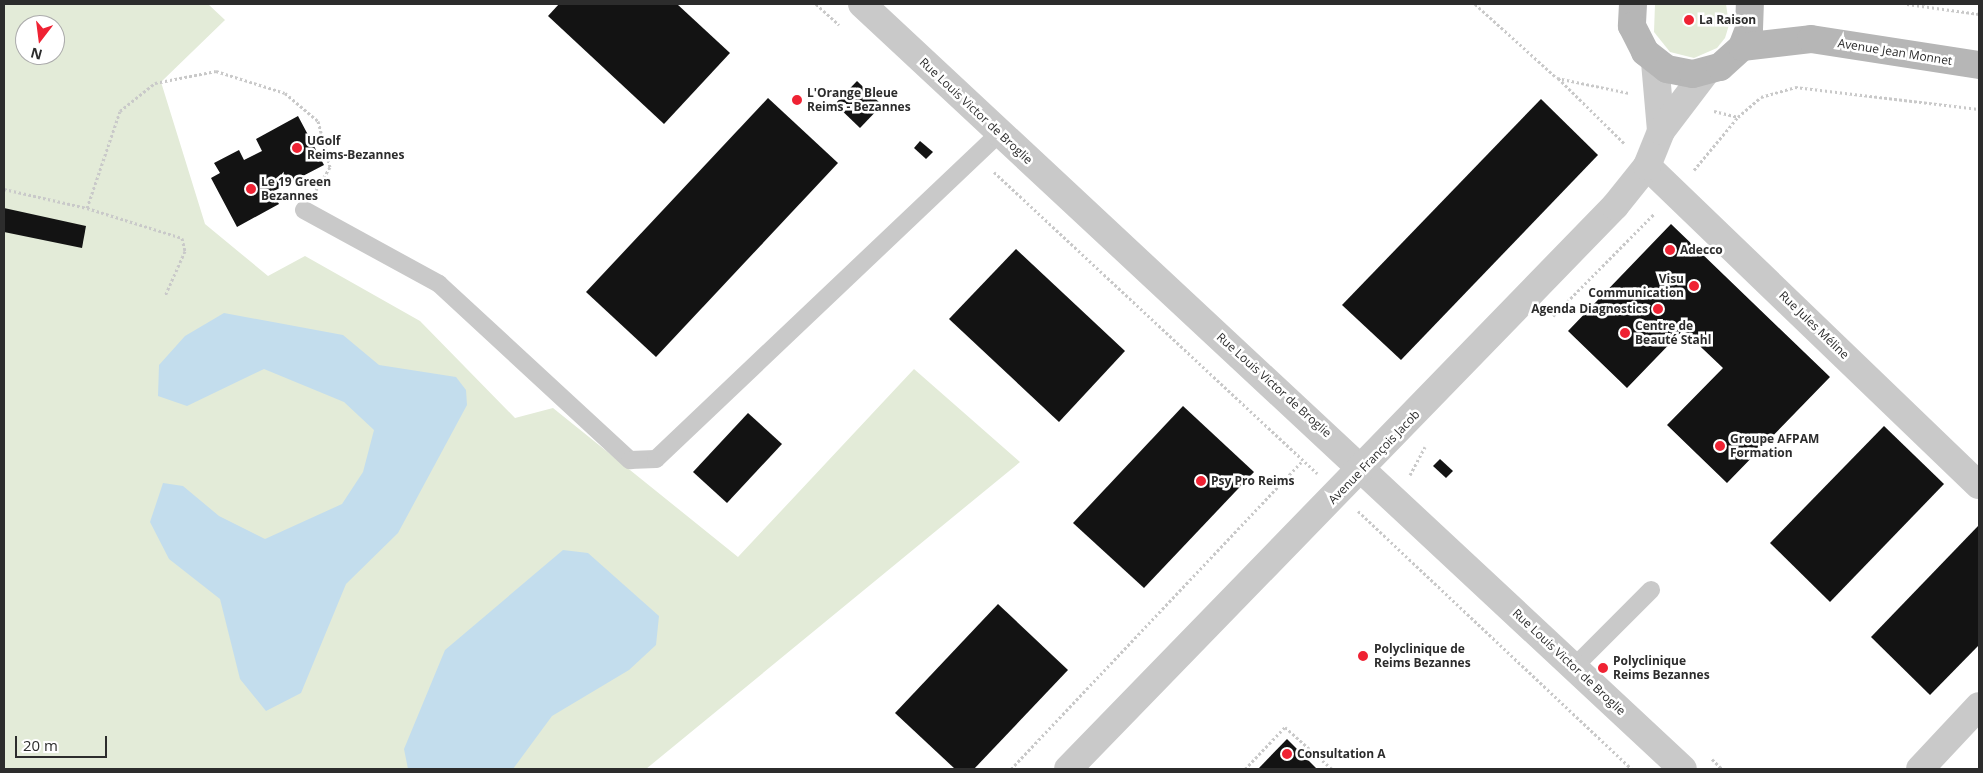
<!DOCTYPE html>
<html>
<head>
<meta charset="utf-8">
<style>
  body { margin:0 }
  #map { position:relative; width:1983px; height:773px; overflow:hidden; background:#fff; font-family:"Open Sans",sans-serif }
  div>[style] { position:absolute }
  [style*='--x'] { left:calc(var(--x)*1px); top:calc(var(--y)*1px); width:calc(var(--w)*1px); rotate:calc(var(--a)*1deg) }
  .green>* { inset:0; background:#e3ebd8 }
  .water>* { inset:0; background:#c3dded }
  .building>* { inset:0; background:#131313 }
  .path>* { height:3px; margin-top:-1.5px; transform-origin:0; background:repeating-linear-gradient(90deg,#c9c9c9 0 2.5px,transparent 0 5px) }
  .lane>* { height:18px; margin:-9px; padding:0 9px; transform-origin:9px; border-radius:9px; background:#c9c9c9 }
  .street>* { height:28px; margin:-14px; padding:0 14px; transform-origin:14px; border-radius:14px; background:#c9c9c9 }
  .secondary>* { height:28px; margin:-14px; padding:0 14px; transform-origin:14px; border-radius:14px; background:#b6b6b6 }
  .dots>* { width:14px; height:14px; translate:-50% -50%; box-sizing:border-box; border:2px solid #fff; border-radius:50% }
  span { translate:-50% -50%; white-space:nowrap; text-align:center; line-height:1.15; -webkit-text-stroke:5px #fff; paint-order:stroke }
  .poi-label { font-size:12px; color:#2c2c2c; font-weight:700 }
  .left { translate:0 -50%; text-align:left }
  .right { translate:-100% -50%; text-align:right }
  .street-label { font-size:12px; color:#2c2c2c }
  .frame { position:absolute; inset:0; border:5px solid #2c2c2c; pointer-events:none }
  .north { position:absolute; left:15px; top:15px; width:50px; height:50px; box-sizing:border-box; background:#fff; border:1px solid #ababab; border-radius:50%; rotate:195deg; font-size:14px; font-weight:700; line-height:20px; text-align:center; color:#2c2c2c }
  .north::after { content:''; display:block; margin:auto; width:18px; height:22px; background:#ef2233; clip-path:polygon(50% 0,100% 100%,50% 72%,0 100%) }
  .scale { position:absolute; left:15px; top:736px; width:92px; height:22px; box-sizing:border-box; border:2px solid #2c2c2c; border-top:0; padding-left:6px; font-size:15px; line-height:18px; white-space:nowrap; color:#2c2c2c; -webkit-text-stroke:4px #fff; paint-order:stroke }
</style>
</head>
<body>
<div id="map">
  <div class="green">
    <div style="clip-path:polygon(evenodd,4px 4px,208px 4px,225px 20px,161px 82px,205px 224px,268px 276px,305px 256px,420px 321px,515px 418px,553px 408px,738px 557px,914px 369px,1020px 462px,646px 769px,4px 769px,4px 4px,25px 25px,55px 25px,55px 55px,25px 55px,25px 25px)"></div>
    <div style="clip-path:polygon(1655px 4px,1726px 4px,1729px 25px,1725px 38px,1717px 48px,1694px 58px,1670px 52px,1654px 32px)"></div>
  </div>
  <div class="water">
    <div style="clip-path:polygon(224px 313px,343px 335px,379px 365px,456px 377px,466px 390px,467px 405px,398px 533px,346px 584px,301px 693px,266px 711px,240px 679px,220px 599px,169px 559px,150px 522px,163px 483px,183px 486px,219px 516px,265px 539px,342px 504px,363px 472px,374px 430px,344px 402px,264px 369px,187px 406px,158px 396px,159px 365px,185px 336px)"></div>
    <div style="clip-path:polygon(563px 550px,588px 553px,659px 616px,656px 645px,629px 670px,552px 716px,513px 769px,408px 769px,404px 749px,445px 650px)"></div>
  </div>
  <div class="building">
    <div style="clip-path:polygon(559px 4px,677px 4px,730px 53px,664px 124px,548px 16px)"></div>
    <div style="clip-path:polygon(857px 81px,882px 105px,860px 128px,835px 104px)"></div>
    <div style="clip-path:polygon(768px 98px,838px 163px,656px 357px,586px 292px)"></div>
    <div style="clip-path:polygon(1541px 99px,1598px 155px,1401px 360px,1342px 305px)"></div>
    <div style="clip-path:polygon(298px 116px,324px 165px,272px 192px,279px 204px,237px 227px,211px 178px,220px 173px,214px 163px,239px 150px,244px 160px,262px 151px,256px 139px)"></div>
    <div style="clip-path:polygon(920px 141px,933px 152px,926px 159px,914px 148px)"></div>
    <div style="clip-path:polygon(4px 208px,86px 226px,82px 248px,4px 232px)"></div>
    <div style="clip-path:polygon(1671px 224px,1830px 377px,1727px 483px,1667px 425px,1723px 368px,1683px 330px,1627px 388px,1568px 331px)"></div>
    <div style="clip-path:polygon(1016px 249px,1125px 351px,1059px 422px,949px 319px)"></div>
    <div style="clip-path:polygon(1183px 406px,1254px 472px,1144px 588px,1073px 523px)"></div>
    <div style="clip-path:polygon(748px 413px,782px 444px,727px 503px,693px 472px)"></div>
    <div style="clip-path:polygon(1884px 426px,1944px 484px,1830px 602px,1770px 543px)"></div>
    <div style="clip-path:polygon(1440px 459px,1453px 471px,1446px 478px,1433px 466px)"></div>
    <div style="clip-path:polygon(1979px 525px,1979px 645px,1930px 695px,1871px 637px)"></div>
    <div style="clip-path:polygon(998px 604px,1068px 670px,974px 769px,955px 769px,895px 713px)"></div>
    <div style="clip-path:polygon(1287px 739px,1317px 769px,1258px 769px)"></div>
  </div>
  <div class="path">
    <div style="--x:816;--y:4;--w:31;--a:42"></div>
    <div style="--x:1475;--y:4;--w:110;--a:42.1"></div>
    <div style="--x:1557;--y:78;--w:74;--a:11.8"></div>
    <div style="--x:1907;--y:4;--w:73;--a:7.9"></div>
    <div style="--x:1558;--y:78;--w:94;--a:44.6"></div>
    <div style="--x:1714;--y:111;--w:25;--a:14"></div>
    <div style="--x:1738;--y:117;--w:30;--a:-41"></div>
    <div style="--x:1761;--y:97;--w:35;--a:-16"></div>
    <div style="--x:1795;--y:87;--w:185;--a:6.8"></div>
    <div style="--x:1694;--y:170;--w:69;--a:-50.3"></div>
    <div style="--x:994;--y:172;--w:442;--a:43"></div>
    <div style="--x:4;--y:189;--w:85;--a:12.9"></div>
    <div style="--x:87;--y:208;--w:102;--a:-71.2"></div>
    <div style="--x:120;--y:111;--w:45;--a:-38.7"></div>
    <div style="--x:155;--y:83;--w:62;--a:-11.1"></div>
    <div style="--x:216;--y:71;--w:72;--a:17.7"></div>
    <div style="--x:285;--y:93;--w:43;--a:40.3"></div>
    <div style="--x:318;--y:121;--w:48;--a:75.4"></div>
    <div style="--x:330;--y:167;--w:27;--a:121"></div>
    <div style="--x:87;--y:208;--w:100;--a:17.5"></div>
    <div style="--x:182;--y:238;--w:13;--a:77"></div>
    <div style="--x:185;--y:251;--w:49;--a:114"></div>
    <div style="--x:1553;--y:316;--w:144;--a:-45.3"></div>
    <div style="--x:1410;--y:475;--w:32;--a:-62"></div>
    <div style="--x:1358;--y:511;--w:376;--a:43.3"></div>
    <div style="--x:1712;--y:759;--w:14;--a:45"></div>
    <div style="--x:1011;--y:769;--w:425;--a:-46.6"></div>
    <div style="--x:1245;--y:769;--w:58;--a:-46.4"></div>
    <div style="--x:1285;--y:727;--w:63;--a:41.8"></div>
  </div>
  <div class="lane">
    <div style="--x:304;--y:210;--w:154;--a:28.7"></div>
    <div style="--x:439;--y:284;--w:260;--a:42.7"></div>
    <div style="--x:630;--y:460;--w:26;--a:-2"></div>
    <div style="--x:656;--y:459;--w:474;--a:-43.5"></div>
    <div style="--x:1574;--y:667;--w:109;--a:-45"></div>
  </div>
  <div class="street">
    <div style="--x:862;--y:4;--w:1122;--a:42.98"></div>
    <div style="--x:1655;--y:62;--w:69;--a:85"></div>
    <div style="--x:1647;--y:166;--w:460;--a:43.9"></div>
    <div style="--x:1068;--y:769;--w:785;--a:-45.83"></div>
    <div style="--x:1615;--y:206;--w:51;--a:-51.3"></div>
    <div style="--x:1647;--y:166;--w:38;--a:-68"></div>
    <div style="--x:1661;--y:131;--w:74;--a:-52.7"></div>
    <div style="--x:1920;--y:769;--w:86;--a:-46.9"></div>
  </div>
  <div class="secondary">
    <div style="--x:1633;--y:4;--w:22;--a:93"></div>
    <div style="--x:1632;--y:26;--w:29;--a:63"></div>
    <div style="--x:1645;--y:52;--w:28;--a:38"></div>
    <div style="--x:1667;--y:69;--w:26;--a:11"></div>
    <div style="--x:1693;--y:74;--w:28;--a:-15"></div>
    <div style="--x:1720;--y:67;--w:30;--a:-42"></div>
    <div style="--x:1742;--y:47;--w:19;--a:-69"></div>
    <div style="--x:1749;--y:29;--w:25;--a:-88"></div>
    <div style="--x:1742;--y:47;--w:69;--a:-6.6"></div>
    <div style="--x:1811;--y:39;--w:170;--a:8.8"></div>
  </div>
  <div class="dots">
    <div style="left:1689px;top:20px;background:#ef2233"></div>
    <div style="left:797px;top:100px;background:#ef2233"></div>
    <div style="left:297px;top:148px;background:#ef2233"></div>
    <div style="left:251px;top:189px;background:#ef2233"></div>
    <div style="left:1670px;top:250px;background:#ef2233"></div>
    <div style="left:1694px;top:286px;background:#ef2233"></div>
    <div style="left:1658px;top:309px;background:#ef2233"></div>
    <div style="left:1625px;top:333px;background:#ef2233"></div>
    <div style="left:1720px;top:446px;background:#ef2233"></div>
    <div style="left:1201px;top:481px;background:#ef2233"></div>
    <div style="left:1363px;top:656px;background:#ef2233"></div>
    <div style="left:1603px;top:668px;background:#ef2233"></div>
    <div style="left:1287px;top:754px;background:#ef2233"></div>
  </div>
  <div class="poi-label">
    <span class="left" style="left:1699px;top:20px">La Raison</span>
    <span class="left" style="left:807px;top:100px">L'Orange Bleue<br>Reims - Bezannes</span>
    <span class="left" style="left:307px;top:148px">UGolf<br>Reims-Bezannes</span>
    <span class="left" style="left:261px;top:189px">Le 19 Green<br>Bezannes</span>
    <span class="left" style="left:1680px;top:250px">Adecco</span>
    <span class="right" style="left:1684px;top:286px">Visu<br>Communication</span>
    <span class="right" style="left:1648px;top:309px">Agenda Diagnostics</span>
    <span class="left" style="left:1635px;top:333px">Centre de<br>Beauté Stahl</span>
    <span class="left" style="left:1730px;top:446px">Groupe AFPAM<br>Formation</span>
    <span class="left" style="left:1211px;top:481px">Psy Pro Reims</span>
    <span class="left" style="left:1374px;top:656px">Polyclinique de<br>Reims Bezannes</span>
    <span class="left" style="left:1613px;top:668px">Polyclinique<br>Reims Bezannes</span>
    <span class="left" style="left:1297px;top:754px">Consultation A</span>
  </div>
  <div class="street-label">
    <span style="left:1895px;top:52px;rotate:9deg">Avenue Jean Monnet</span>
    <span style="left:976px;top:111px;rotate:43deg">Rue Louis Victor de Broglie</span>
    <span style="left:1814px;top:325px;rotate:44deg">Rue Jules Méline</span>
    <span style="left:1274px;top:385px;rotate:42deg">Rue Louis Victor de Broglie</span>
    <span style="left:1374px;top:457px;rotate:-46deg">Avenue François Jacob</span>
    <span style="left:1569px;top:662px;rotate:43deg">Rue Louis Victor de Broglie</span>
  </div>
  <div class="frame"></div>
  <div class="north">N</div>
  <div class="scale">20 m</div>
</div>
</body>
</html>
